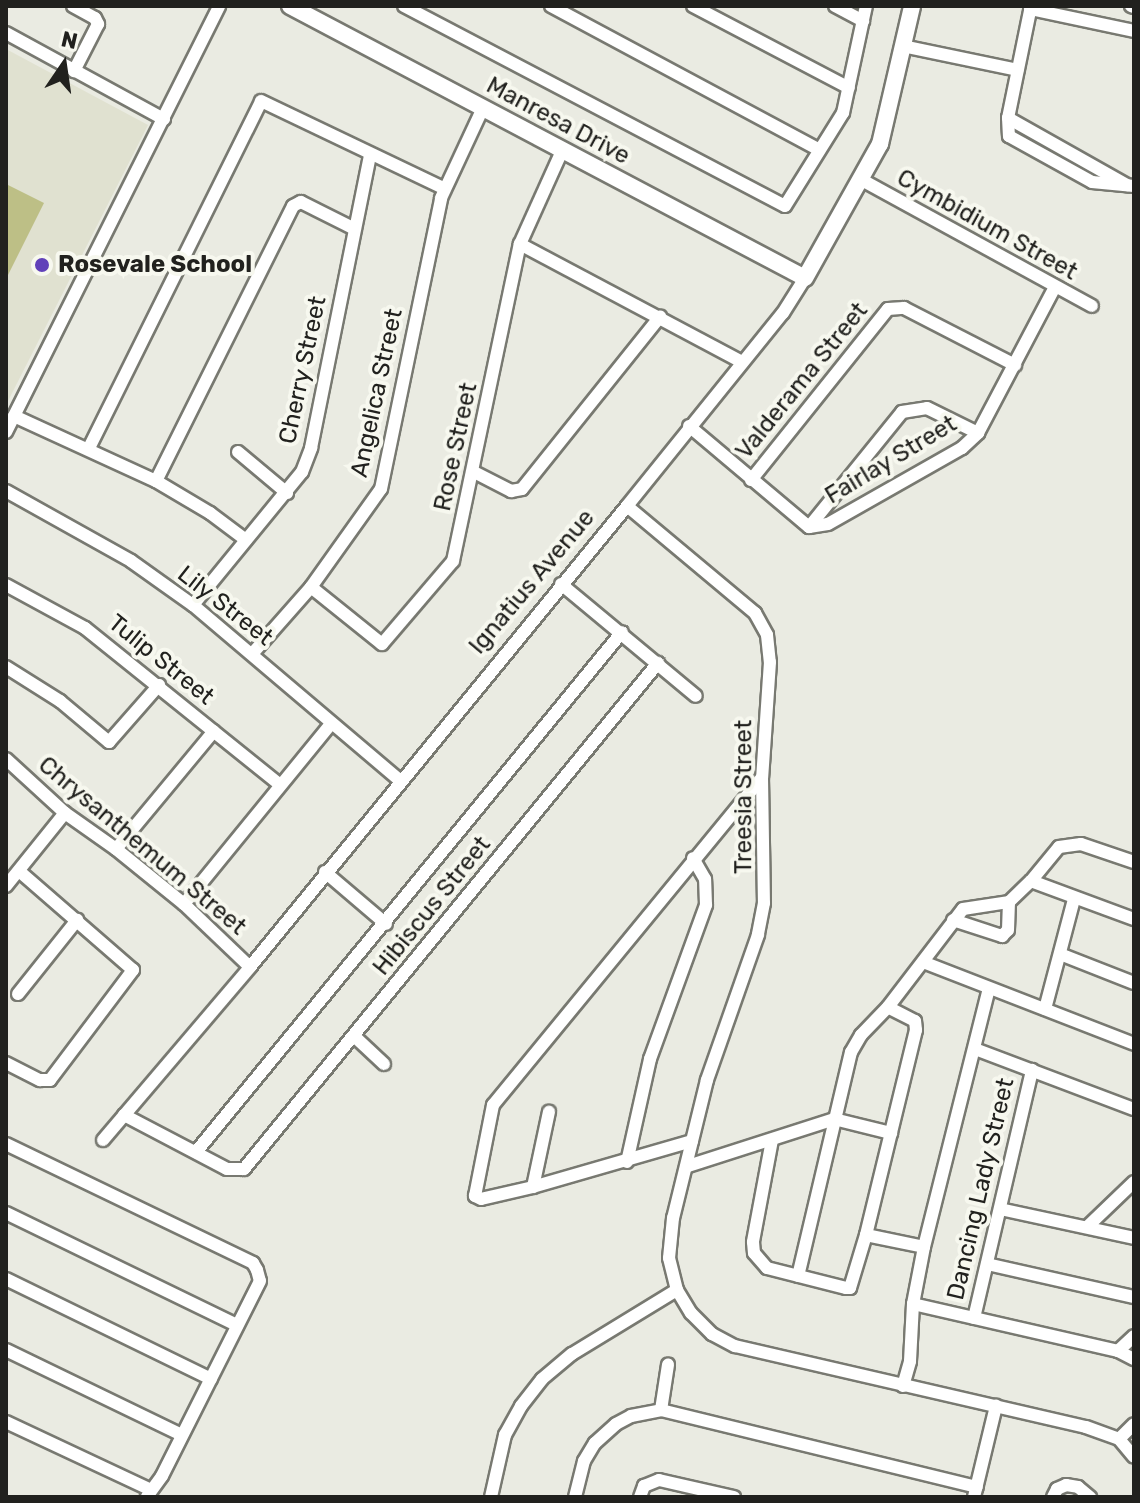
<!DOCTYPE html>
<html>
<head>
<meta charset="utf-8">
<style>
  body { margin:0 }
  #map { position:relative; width:1140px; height:1503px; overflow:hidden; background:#eaebe2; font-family:Rubik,sans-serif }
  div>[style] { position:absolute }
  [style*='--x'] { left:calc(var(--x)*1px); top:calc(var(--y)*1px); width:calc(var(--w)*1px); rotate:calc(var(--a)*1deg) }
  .built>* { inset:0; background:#e0e1d0 }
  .green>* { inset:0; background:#bdbf86 }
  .roads { filter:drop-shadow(2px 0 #787971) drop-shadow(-2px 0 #787971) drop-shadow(0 2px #787971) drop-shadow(0 -2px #787971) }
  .minor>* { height:12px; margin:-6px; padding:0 6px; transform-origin:6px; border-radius:6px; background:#fff }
  .tertiary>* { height:16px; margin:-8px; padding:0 8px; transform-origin:8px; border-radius:8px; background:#fff }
  .dots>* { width:22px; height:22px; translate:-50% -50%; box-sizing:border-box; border:4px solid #f7f8ef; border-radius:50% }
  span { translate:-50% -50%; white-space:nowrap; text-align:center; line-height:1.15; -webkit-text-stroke:8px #f7f8ef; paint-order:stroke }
  .street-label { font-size:24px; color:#21211e }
  .poi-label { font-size:24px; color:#21211e; font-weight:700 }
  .left { translate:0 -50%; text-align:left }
  .frame { position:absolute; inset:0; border:8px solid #21211e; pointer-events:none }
  .north { position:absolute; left:24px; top:24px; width:80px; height:80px; -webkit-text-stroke:6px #f7f8ef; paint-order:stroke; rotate:13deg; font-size:22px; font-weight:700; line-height:32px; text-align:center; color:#21211e }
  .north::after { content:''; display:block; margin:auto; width:28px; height:36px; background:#21211e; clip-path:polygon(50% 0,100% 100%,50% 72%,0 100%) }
</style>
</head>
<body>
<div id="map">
  <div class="built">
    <div style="clip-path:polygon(6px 49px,148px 125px,6px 405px)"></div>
  </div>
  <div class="green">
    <div style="clip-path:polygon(6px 184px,44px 203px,6px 279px)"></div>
  </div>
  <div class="roads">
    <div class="minor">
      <div style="--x:73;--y:6;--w:25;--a:29"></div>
      <div style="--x:95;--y:18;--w:7;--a:63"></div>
      <div style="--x:98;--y:24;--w:53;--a:117.1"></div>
      <div style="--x:404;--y:6;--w:430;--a:27.7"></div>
      <div style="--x:785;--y:206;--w:110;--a:-58.1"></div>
      <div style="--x:843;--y:113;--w:109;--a:-77.9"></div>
      <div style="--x:551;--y:6;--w:304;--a:28.2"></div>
      <div style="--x:693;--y:6;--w:176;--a:27.7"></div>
      <div style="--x:835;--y:6;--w:32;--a:28"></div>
      <div style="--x:1031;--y:6;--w:114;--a:101.6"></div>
      <div style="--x:1008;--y:118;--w:18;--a:87"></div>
      <div style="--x:1009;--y:136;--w:95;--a:29"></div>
      <div style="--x:1092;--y:182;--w:42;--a:5.4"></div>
      <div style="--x:1131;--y:6;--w:3;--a:18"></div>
      <div style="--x:1030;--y:9;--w:106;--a:11.9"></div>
      <div style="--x:6;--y:33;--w:180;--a:28.6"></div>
      <div style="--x:903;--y:46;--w:117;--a:11.8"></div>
      <div style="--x:1008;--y:118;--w:137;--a:29.4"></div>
      <div style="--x:862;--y:180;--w:262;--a:28.7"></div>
      <div style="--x:520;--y:244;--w:251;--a:28"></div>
      <div style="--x:14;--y:416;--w:156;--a:24.6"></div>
      <div style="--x:156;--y:481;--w:63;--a:30.7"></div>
      <div style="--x:210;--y:513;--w:45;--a:36.9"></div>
      <div style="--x:689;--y:426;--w:157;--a:40.1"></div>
      <div style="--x:6;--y:432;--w:476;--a:-63.4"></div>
      <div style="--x:89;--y:448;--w:387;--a:-63.6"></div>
      <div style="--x:261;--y:101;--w:202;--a:25.5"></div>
      <div style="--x:238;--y:452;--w:64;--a:39.9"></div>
      <div style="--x:474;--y:472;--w:42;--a:27.2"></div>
      <div style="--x:511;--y:491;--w:11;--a:-10"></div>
      <div style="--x:522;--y:489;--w:221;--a:-51.3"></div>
      <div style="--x:751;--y:480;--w:219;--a:-51.3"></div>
      <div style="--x:888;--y:309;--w:16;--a:-4"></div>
      <div style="--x:904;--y:308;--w:125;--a:27.2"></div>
      <div style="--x:156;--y:481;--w:307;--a:-63.5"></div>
      <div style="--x:293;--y:206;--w:9;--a:-27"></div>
      <div style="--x:301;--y:202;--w:60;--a:26.6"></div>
      <div style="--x:6;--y:491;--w:143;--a:29.2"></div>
      <div style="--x:131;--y:561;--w:76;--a:35.4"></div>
      <div style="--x:193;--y:605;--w:270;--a:40.3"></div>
      <div style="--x:627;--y:506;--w:167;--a:39.9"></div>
      <div style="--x:755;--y:613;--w:25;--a:61"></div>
      <div style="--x:767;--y:635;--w:27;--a:84"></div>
      <div style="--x:770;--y:662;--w:116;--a:93.9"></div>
      <div style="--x:762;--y:778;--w:125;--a:89.1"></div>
      <div style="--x:764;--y:903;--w:33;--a:101"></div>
      <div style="--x:758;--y:935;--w:154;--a:109.4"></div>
      <div style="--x:707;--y:1080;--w:142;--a:103.8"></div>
      <div style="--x:673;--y:1218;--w:40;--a:95.7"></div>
      <div style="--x:669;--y:1258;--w:33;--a:76"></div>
      <div style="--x:677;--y:1290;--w:27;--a:59"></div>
      <div style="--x:691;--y:1313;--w:30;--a:45"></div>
      <div style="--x:712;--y:1334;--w:26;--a:28"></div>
      <div style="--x:735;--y:1346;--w:360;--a:13"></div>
      <div style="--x:1086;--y:1427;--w:35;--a:20"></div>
      <div style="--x:1119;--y:1439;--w:23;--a:50"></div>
      <div style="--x:809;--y:527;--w:19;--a:-9"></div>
      <div style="--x:828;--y:524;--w:154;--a:-29.6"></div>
      <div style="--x:962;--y:448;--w:22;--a:-43"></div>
      <div style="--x:978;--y:433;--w:163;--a:-62.2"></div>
      <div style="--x:809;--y:527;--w:148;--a:-51"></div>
      <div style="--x:902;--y:412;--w:25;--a:-9"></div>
      <div style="--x:927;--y:408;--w:57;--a:26.1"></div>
      <div style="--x:561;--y:584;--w:175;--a:39.7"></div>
      <div style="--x:6;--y:585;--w:90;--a:28.6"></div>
      <div style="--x:85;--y:628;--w:250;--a:38.8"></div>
      <div style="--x:311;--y:587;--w:91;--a:38.8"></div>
      <div style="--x:382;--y:644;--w:109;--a:-49.5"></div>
      <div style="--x:453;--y:561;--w:324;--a:-78.1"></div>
      <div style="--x:520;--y:244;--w:102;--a:-65.7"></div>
      <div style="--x:193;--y:605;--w:172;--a:-50.7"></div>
      <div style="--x:302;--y:472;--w:26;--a:-69"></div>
      <div style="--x:311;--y:448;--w:298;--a:-78.6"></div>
      <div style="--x:252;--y:654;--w:89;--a:-48.6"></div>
      <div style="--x:311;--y:587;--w:120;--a:-54.5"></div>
      <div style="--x:381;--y:489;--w:297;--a:-78.3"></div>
      <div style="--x:441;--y:198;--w:99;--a:-65"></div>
      <div style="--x:6;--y:667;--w:64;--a:32.2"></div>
      <div style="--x:60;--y:701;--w:64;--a:39.9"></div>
      <div style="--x:109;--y:742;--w:76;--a:-48.7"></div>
      <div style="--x:6;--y:759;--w:80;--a:42.5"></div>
      <div style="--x:65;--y:813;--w:62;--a:35.2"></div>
      <div style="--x:116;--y:849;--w:87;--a:39"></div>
      <div style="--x:184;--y:904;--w:91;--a:43.7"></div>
      <div style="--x:116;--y:849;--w:153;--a:-50.3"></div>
      <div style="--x:325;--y:872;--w:80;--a:40.4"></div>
      <div style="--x:1031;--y:881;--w:110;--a:20.3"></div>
      <div style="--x:6;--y:886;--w:94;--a:-51.1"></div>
      <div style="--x:184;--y:904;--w:232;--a:-50.8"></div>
      <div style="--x:953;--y:920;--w:52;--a:18.1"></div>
      <div style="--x:1002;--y:936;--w:8;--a:-45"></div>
      <div style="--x:1008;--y:930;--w:28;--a:-88"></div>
      <div style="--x:1060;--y:954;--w:79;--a:21.4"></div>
      <div style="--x:923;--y:962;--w:226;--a:21.2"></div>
      <div style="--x:18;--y:994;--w:95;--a:-51.4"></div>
      <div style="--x:888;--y:1007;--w:123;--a:-52.6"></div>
      <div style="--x:963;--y:909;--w:47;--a:-8.7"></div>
      <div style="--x:1009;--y:902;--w:30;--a:-44"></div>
      <div style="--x:1031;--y:881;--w:44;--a:-50.5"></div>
      <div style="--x:1059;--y:847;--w:22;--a:-8"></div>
      <div style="--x:1081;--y:844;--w:56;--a:18.8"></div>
      <div style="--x:1045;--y:1009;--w:114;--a:-75.2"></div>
      <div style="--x:354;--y:1036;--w:41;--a:43"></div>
      <div style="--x:975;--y:1049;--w:170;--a:20.7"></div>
      <div style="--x:6;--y:1063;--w:38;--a:27"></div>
      <div style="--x:40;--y:1080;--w:10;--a:0"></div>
      <div style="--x:50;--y:1080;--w:138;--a:-53"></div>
      <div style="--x:133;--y:970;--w:151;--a:-139"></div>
      <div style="--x:124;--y:1115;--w:116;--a:27.7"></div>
      <div style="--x:227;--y:1169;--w:17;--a:0"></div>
      <div style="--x:244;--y:1169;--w:654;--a:-50.71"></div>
      <div style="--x:103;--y:1140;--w:227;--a:-49.6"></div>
      <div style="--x:250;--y:967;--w:596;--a:-50.72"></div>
      <div style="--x:627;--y:506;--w:248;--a:-51.1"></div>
      <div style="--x:783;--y:313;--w:41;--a:-57.8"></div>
      <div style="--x:772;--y:1140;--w:104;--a:100.6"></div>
      <div style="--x:753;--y:1242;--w:11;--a:85"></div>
      <div style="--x:754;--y:1253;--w:20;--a:49"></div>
      <div style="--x:767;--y:1268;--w:81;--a:14.2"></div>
      <div style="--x:846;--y:1288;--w:4;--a:0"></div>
      <div style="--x:850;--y:1288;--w:55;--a:-73.2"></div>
      <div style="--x:866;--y:1235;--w:211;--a:-76.3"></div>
      <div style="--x:916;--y:1030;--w:9;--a:-96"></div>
      <div style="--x:915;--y:1021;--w:30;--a:-153"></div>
      <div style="--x:888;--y:1007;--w:39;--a:134"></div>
      <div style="--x:861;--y:1035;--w:20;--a:120"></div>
      <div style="--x:851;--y:1052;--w:230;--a:103.3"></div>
      <div style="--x:692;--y:1141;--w:166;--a:163.9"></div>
      <div style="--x:533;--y:1187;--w:53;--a:167"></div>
      <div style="--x:481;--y:1199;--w:7;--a:-153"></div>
      <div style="--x:475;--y:1196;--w:93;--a:-78.8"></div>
      <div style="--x:493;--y:1105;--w:423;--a:-50.6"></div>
      <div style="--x:6;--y:1144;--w:274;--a:25.7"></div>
      <div style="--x:253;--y:1263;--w:8;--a:60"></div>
      <div style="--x:257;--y:1270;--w:11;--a:75"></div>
      <div style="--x:260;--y:1281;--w:218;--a:116.7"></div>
      <div style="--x:162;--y:1476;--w:26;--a:126"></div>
      <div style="--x:196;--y:1152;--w:672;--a:-50.67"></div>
      <div style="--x:627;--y:1162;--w:106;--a:-77.4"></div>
      <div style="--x:650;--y:1059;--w:164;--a:-70"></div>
      <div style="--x:706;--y:905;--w:26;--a:-92"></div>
      <div style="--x:705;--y:879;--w:24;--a:-120"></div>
      <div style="--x:688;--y:1166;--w:153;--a:-17.8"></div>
      <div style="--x:834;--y:1119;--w:59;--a:13.8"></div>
      <div style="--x:533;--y:1187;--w:77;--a:-78"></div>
      <div style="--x:1000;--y:1209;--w:137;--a:12.2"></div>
      <div style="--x:6;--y:1213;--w:257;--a:25.9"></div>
      <div style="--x:1087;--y:1227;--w:65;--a:-43.8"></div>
      <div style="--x:866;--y:1235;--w:59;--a:11.7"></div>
      <div style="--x:987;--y:1264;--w:151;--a:12.7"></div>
      <div style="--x:6;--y:1279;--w:228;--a:26"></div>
      <div style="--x:913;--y:1304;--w:210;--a:12.9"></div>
      <div style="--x:1118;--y:1351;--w:18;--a:27"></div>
      <div style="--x:974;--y:1318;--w:255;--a:-76.8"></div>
      <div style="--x:6;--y:1350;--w:195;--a:25.8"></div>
      <div style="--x:1118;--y:1351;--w:22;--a:-43"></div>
      <div style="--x:903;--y:1386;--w:26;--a:-74"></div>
      <div style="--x:910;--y:1361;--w:57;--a:-87"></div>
      <div style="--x:913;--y:1304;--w:58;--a:-79.1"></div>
      <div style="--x:924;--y:1247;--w:266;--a:-75.9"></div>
      <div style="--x:661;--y:1410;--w:46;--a:-81.2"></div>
      <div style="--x:6;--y:1422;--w:160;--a:25.1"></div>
      <div style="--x:1119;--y:1439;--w:21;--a:-45"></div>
      <div style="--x:491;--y:1497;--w:64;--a:-77.3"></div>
      <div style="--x:505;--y:1435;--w:33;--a:-61"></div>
      <div style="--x:521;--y:1406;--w:34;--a:-52"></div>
      <div style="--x:542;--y:1379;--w:39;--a:-40"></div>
      <div style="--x:572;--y:1354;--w:123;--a:-31.4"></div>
      <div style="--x:575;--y:1497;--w:37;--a:-76"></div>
      <div style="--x:584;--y:1461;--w:21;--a:-59"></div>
      <div style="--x:595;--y:1443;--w:28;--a:-42"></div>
      <div style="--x:616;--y:1424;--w:17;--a:-28"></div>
      <div style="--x:631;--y:1416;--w:31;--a:-11"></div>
      <div style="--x:661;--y:1410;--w:325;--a:13.7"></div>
      <div style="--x:640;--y:1497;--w:12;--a:-70"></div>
      <div style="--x:644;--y:1486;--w:16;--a:-22"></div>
      <div style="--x:659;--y:1480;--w:77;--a:12.8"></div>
      <div style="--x:974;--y:1497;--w:94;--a:-76.4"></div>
      <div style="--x:1053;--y:1497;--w:9;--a:-63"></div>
      <div style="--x:1057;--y:1489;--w:10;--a:-24"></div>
      <div style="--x:1066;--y:1485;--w:12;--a:9"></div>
      <div style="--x:1078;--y:1487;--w:16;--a:40"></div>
    </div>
    <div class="tertiary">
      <div style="--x:290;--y:6;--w:582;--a:27.84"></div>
      <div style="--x:805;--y:278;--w:154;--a:-60.8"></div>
      <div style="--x:880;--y:144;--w:142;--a:-76.9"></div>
    </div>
  </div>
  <div class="dots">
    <div style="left:42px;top:265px;background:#6141b9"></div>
  </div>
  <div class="street-label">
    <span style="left:558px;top:121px;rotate:28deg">Manresa Drive</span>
    <span style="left:987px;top:225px;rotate:29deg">Cymbidium Street</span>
    <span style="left:303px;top:370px;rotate:-78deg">Cherry Street</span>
    <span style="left:802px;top:381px;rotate:-51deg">Valderama Street</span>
    <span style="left:377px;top:393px;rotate:-78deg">Angelica Street</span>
    <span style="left:456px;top:447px;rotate:-78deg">Rose Street</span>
    <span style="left:891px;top:460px;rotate:-31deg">Fairlay Street</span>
    <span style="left:532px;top:582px;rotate:-50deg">Ignatius Avenue</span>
    <span style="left:225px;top:606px;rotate:38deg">Lily Street</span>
    <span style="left:161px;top:660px;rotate:39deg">Tulip Street</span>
    <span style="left:744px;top:797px;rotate:-90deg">Treesia Street</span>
    <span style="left:142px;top:846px;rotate:40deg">Chrysanthemum Street</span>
    <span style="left:432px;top:906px;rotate:-51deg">Hibiscus Street</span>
    <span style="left:981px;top:1189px;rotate:-77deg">Dancing Lady Street</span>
  </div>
  <div class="poi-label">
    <span class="left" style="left:58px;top:265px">Rosevale School</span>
  </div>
  <div class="frame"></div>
  <div class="north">N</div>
</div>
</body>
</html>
